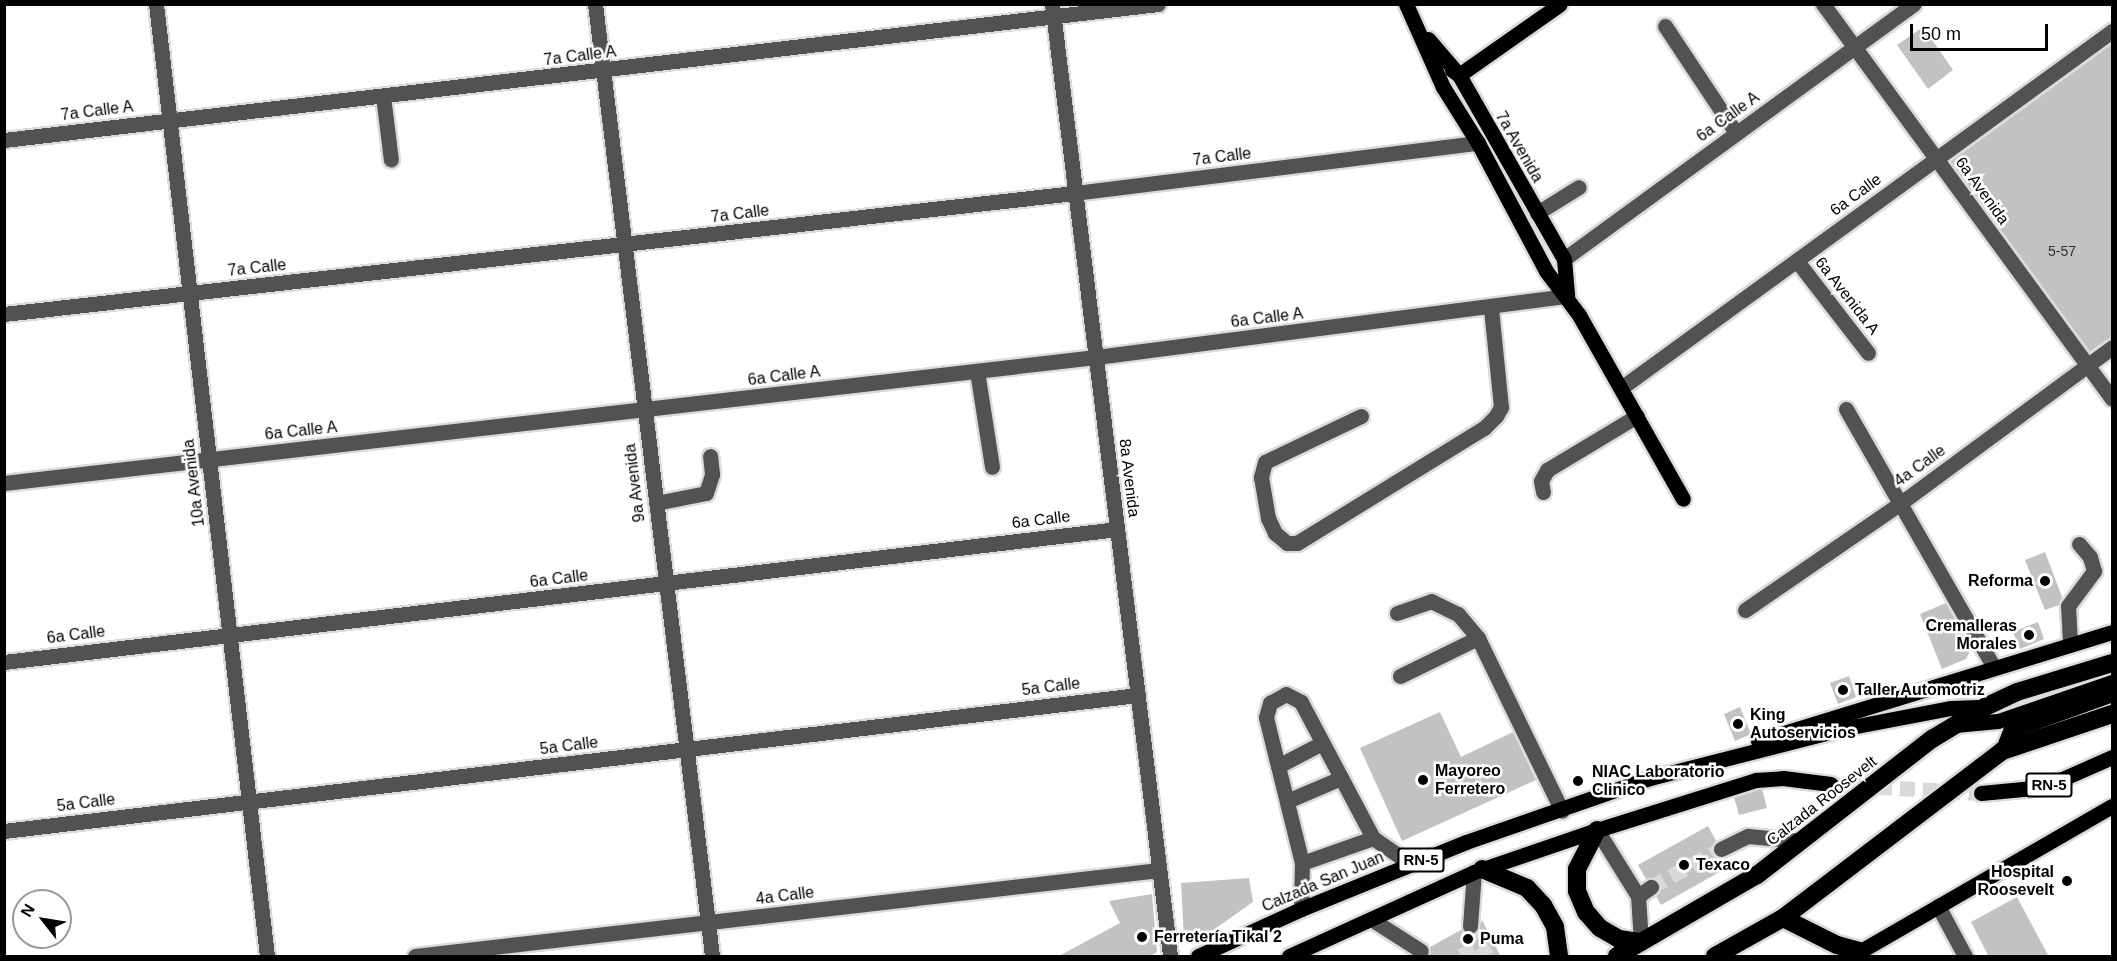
<!DOCTYPE html>
<html>
<head>
<meta charset="utf-8">
<style>
  body { margin:0 }
  #map { position:relative; width:2117px; height:961px; overflow:hidden; background:#fff; font-family:Arial,sans-serif }
  div>[style] { position:absolute }
  [style*='--x'] { left:calc(var(--x)*1px); top:calc(var(--y)*1px); width:calc(var(--w)*1px); rotate:calc(var(--a)*1deg) }
  .building>* { inset:0; background:#c2c2c2 }
  .minor-tunnel>* { height:15px; margin-top:-7.5px; transform-origin:0; background:repeating-linear-gradient(90deg,#d9d9d9 0 15px,transparent 0 23px) }
  .major-tunnel>* { height:15px; margin-top:-7.5px; transform-origin:0; background:repeating-linear-gradient(90deg,#d9d9d9 0 15px,transparent 0 23px) }
  .roads { filter:drop-shadow(2px 0 #dbdbdb) drop-shadow(-2px 0 #dbdbdb) drop-shadow(0 2px #dbdbdb) drop-shadow(0 -2px #dbdbdb) }
  .minor>* { height:15px; margin:-7.5px; padding:0 7.5px; transform-origin:7.5px; border-radius:7.5px; background:#525252 }
  .major>* { height:15px; margin:-7.5px; padding:0 7.5px; transform-origin:7.5px; border-radius:7.5px; background:#000 }
  .highway>* { height:18px; margin:-9px; padding:0 9px; transform-origin:9px; border-radius:9px; background:#000 }
  .dots>* { width:16px; height:16px; translate:-50% -50%; box-sizing:border-box; border:3px solid #fff; border-radius:50% }
  span { translate:-50% -50%; white-space:nowrap; text-align:center; line-height:1.15; -webkit-text-stroke:5px #fff; paint-order:stroke }
  .number-label { font-size:14px; color:#303030 }
  .number-label span { -webkit-text-stroke-width:0 }
  .shield-label span { padding:2px 4px; background:#fff; border:2px solid; border-radius:4px; -webkit-text-stroke-width:0 }
  .shield-label { font-size:15px; color:#000; font-weight:700 }
  .street-label { font-size:16px; color:#000 }
  .poi-label { font-size:16px; color:#000; font-weight:700 }
  .right { translate:-100% -50%; text-align:right }
  .left { translate:0 -50%; text-align:left }
  .frame { position:absolute; inset:0; border:6px solid #000; pointer-events:none }
  .north { position:absolute; left:12px; top:889px; width:60px; height:60px; box-sizing:border-box; background:#fff; border:2px solid #999; border-radius:50%; rotate:301deg; font-size:16px; font-weight:700; line-height:24px; text-align:center; color:#000 }
  .north::after { content:''; display:block; margin:auto; width:21px; height:27px; background:#000; clip-path:polygon(50% 0,100% 100%,50% 72%,0 100%) }
  .scale { position:absolute; left:1910px; top:24px; width:138px; height:27px; box-sizing:border-box; border:3px solid #000; border-top:0; padding-left:8px; font-size:18px; line-height:21px; white-space:nowrap; color:#000; -webkit-text-stroke:4px #fff; paint-order:stroke }
</style>
</head>
<body>
<div id="map">
  <div class="building">
    <div style="clip-path:polygon(1923px 27px,1953px 70px,1928px 89px,1897px 45px)"></div>
    <div style="clip-path:polygon(2112px 44px,2112px 337px,2089px 352px,1950px 162px)"></div>
    <div style="clip-path:polygon(2045px 552px,2062px 597px,2059px 605px,2045px 610px,2025px 560px)"></div>
    <div style="clip-path:polygon(1946px 603px,1971px 649px,1966px 659px,1942px 669px,1920px 614px)"></div>
    <div style="clip-path:polygon(2038px 622px,2044px 639px,2020px 649px,2013px 632px)"></div>
    <div style="clip-path:polygon(1849px 676px,1856px 697px,1838px 704px,1830px 683px)"></div>
    <div style="clip-path:polygon(1740px 707px,1751px 734px,1735px 741px,1724px 714px)"></div>
    <div style="clip-path:polygon(1440px 712px,1461px 757px,1513px 732px,1536px 780px,1402px 841px,1360px 748px)"></div>
    <div style="clip-path:polygon(1762px 789px,1767px 808px,1739px 815px,1734px 797px)"></div>
    <div style="clip-path:polygon(1708px 826px,1716px 841px,1713px 854px,1726px 858px,1730px 866px,1661px 905px,1656px 896px,1659px 882px,1646px 879px,1638px 865px)"></div>
    <div style="clip-path:polygon(1249px 878px,1253px 902px,1202px 938px,1184px 939px,1181px 883px)"></div>
    <div style="clip-path:polygon(1152px 894px,1157px 952px,1149px 957px,1057px 957px,1120px 923px,1109px 901px)"></div>
    <div style="clip-path:polygon(2017px 897px,2049px 957px,1989px 957px,1971px 922px)"></div>
    <div style="clip-path:polygon(1482px 920px,1501px 957px,1429px 957px,1430px 947px,1461px 930px,1475px 934px)"></div>
  </div>
  <div class="minor-tunnel">
    <div style="--x:1651;--y:887;--w:80;--a:-28.5"></div>
    <div style="--x:1470;--y:926;--w:34;--a:60"></div>
    <div style="--x:1461;--y:956;--w:22;--a:-27"></div>
  </div>
  <div class="major-tunnel">
    <div style="--x:1831;--y:784;--w:150;--a:3.4"></div>
  </div>
  <div class="roads">
    <div class="minor">
      <div style="--x:156;--y:4;--w:958;--a:83.35"></div>
      <div style="--x:595;--y:4;--w:959;--a:82.99"></div>
      <div style="--x:1052;--y:4;--w:959;--a:82.93"></div>
      <div style="--x:1823;--y:4;--w:489;--a:53.8"></div>
      <div style="--x:1665;--y:26;--w:128;--a:56.4"></div>
      <div style="--x:383;--y:96;--w:64;--a:82.9"></div>
      <div style="--x:4;--y:140;--w:1162;--a:-6.72"></div>
      <div style="--x:1537;--y:213;--w:49;--a:-31.8"></div>
      <div style="--x:1564;--y:259;--w:433;--a:-36.1"></div>
      <div style="--x:1797;--y:261;--w:116;--a:52.3"></div>
      <div style="--x:4;--y:314;--w:1078;--a:-6.45"></div>
      <div style="--x:1075;--y:193;--w:406;--a:-7.1"></div>
      <div style="--x:977;--y:371;--w:97;--a:81.1"></div>
      <div style="--x:1621;--y:388;--w:607;--a:-36.02"></div>
      <div style="--x:1846;--y:409;--w:296;--a:60.2"></div>
      <div style="--x:1361;--y:416;--w:106;--a:154.4"></div>
      <div style="--x:1265;--y:462;--w:16;--a:105"></div>
      <div style="--x:1261;--y:477;--w:42;--a:80.3"></div>
      <div style="--x:1268;--y:518;--w:17;--a:65"></div>
      <div style="--x:1275;--y:533;--w:16;--a:40"></div>
      <div style="--x:1287;--y:543;--w:10;--a:0"></div>
      <div style="--x:1297;--y:543;--w:220;--a:-31.6"></div>
      <div style="--x:1484;--y:428;--w:17;--a:-45"></div>
      <div style="--x:1496;--y:416;--w:10;--a:-61"></div>
      <div style="--x:1501;--y:407;--w:99;--a:-95.8"></div>
      <div style="--x:4;--y:483;--w:1099;--a:-6.58"></div>
      <div style="--x:1096;--y:357;--w:475;--a:-7.4"></div>
      <div style="--x:1543;--y:492;--w:11;--a:-100"></div>
      <div style="--x:1541;--y:481;--w:13;--a:-61"></div>
      <div style="--x:1547;--y:470;--w:105;--a:-31"></div>
      <div style="--x:656;--y:503;--w:51;--a:-11.3"></div>
      <div style="--x:706;--y:493;--w:20;--a:-72"></div>
      <div style="--x:712;--y:474;--w:18;--a:-96"></div>
      <div style="--x:1745;--y:610;--w:191;--a:-34.5"></div>
      <div style="--x:1902;--y:502;--w:261;--a:-36.4"></div>
      <div style="--x:1397;--y:613;--w:36;--a:-19"></div>
      <div style="--x:1431;--y:601;--w:30;--a:26"></div>
      <div style="--x:1458;--y:614;--w:31;--a:50"></div>
      <div style="--x:1478;--y:638;--w:192;--a:64.1"></div>
      <div style="--x:2070;--y:643;--w:37;--a:-93"></div>
      <div style="--x:2068;--y:606;--w:44;--a:-53.4"></div>
      <div style="--x:2094;--y:571;--w:15;--a:-106"></div>
      <div style="--x:2090;--y:557;--w:17;--a:-130"></div>
      <div style="--x:4;--y:662;--w:1121;--a:-6.81"></div>
      <div style="--x:1400;--y:676;--w:87;--a:-26"></div>
      <div style="--x:1278;--y:766;--w:50;--a:-27.6"></div>
      <div style="--x:1287;--y:801;--w:59;--a:-23.1"></div>
      <div style="--x:1597;--y:830;--w:78;--a:58.2"></div>
      <div style="--x:4;--y:831;--w:1142;--a:-6.84"></div>
      <div style="--x:1721;--y:849;--w:30;--a:-26"></div>
      <div style="--x:1748;--y:836;--w:54;--a:5.3"></div>
      <div style="--x:1302;--y:863;--w:75;--a:-19.4"></div>
      <div style="--x:1938;--y:906;--w:57;--a:61.6"></div>
      <div style="--x:1301;--y:909;--w:46;--a:-88.8"></div>
      <div style="--x:1302;--y:863;--w:150;--a:-103.9"></div>
      <div style="--x:1266;--y:717;--w:15;--a:-74"></div>
      <div style="--x:1270;--y:703;--w:18;--a:-29"></div>
      <div style="--x:1286;--y:694;--w:17;--a:28"></div>
      <div style="--x:1301;--y:702;--w:154;--a:62.1"></div>
      <div style="--x:1373;--y:838;--w:46;--a:34.4"></div>
      <div style="--x:1371;--y:919;--w:59;--a:32.6"></div>
      <div style="--x:1470;--y:926;--w:54;--a:-85.8"></div>
      <div style="--x:1641;--y:942;--w:46;--a:-93.7"></div>
      <div style="--x:1638;--y:896;--w:16;--a:-35"></div>
      <div style="--x:415;--y:956;--w:749;--a:-6.59"></div>
    </div>
    <div class="major">
      <div style="--x:1406;--y:4;--w:91;--a:66"></div>
      <div style="--x:1443;--y:87;--w:66;--a:58"></div>
      <div style="--x:1478;--y:143;--w:145;--a:62"></div>
      <div style="--x:1546;--y:271;--w:55;--a:53.1"></div>
      <div style="--x:1579;--y:315;--w:211;--a:60.5"></div>
      <div style="--x:1428;--y:39;--w:48;--a:49.3"></div>
      <div style="--x:1459;--y:75;--w:212;--a:60.3"></div>
      <div style="--x:1564;--y:259;--w:37;--a:85"></div>
      <div style="--x:1452;--y:70;--w:9;--a:36"></div>
      <div style="--x:1459;--y:75;--w:123;--a:-35.1"></div>
      <div style="--x:1955;--y:725;--w:43;--a:-5.3"></div>
      <div style="--x:1998;--y:721;--w:120;--a:-18.9"></div>
      <div style="--x:1758;--y:741;--w:370;--a:-17.1"></div>
      <div style="--x:2002;--y:751;--w:22;--a:-68"></div>
      <div style="--x:2010;--y:731;--w:109;--a:-19.9"></div>
      <div style="--x:1981;--y:793;--w:63;--a:-5.4"></div>
      <div style="--x:2044;--y:787;--w:74;--a:-23.8"></div>
      <div style="--x:1198;--y:956;--w:113;--a:-24.5"></div>
      <div style="--x:1301;--y:909;--w:178;--a:-22.1"></div>
      <div style="--x:1466;--y:842;--w:195;--a:-19.2"></div>
      <div style="--x:1650;--y:778;--w:202;--a:-14.3"></div>
      <div style="--x:1846;--y:728;--w:107;--a:-10.8"></div>
      <div style="--x:1951;--y:708;--w:34;--a:-2"></div>
      <div style="--x:1289;--y:956;--w:203;--a:-24.4"></div>
      <div style="--x:1474;--y:872;--w:130;--a:-18.9"></div>
      <div style="--x:1597;--y:830;--w:167;--a:-17.5"></div>
      <div style="--x:1756;--y:780;--w:27;--a:-4"></div>
      <div style="--x:1783;--y:778;--w:48;--a:7.1"></div>
      <div style="--x:1852;--y:956;--w:300;--a:-30"></div>
    </div>
    <div class="highway">
      <div style="--x:1597;--y:830;--w:44;--a:117.1"></div>
      <div style="--x:1577;--y:869;--w:22;--a:90"></div>
      <div style="--x:1577;--y:891;--w:23;--a:67"></div>
      <div style="--x:1586;--y:912;--w:21;--a:49"></div>
      <div style="--x:1600;--y:928;--w:22;--a:30"></div>
      <div style="--x:1619;--y:939;--w:22;--a:8"></div>
      <div style="--x:1482;--y:869;--w:49;--a:22.9"></div>
      <div style="--x:1527;--y:888;--w:23;--a:47"></div>
      <div style="--x:1543;--y:905;--w:25;--a:61"></div>
      <div style="--x:1555;--y:927;--w:29;--a:82"></div>
      <div style="--x:1783;--y:918;--w:60;--a:26.6"></div>
      <div style="--x:1837;--y:945;--w:24;--a:15"></div>
      <div style="--x:1617;--y:956;--w:162;--a:-30.1"></div>
      <div style="--x:1757;--y:875;--w:222;--a:-37.9"></div>
      <div style="--x:1932;--y:739;--w:62;--a:-31.1"></div>
      <div style="--x:1985;--y:707;--w:35;--a:-25"></div>
      <div style="--x:2017;--y:692;--w:99;--a:-17"></div>
      <div style="--x:1715;--y:956;--w:78;--a:-29.2"></div>
      <div style="--x:1783;--y:918;--w:275;--a:-37.3"></div>
      <div style="--x:2002;--y:751;--w:116;--a:-18.6"></div>
    </div>
  </div>
  <div class="dots">
    <div style="left:2045px;top:581px;background:#000"></div>
    <div style="left:2029px;top:635px;background:#000"></div>
    <div style="left:1843px;top:690px;background:#000"></div>
    <div style="left:1738px;top:724px;background:#000"></div>
    <div style="left:1423px;top:780px;background:#000"></div>
    <div style="left:1578px;top:781px;background:#000"></div>
    <div style="left:1684px;top:865px;background:#000"></div>
    <div style="left:2067px;top:881px;background:#000"></div>
    <div style="left:1142px;top:937px;background:#000"></div>
    <div style="left:1468px;top:939px;background:#000"></div>
  </div>
  <div class="number-label">
    <span style="left:2062px;top:251px">5-57</span>
  </div>
  <div class="shield-label">
    <span style="left:2049px;top:785px">RN-5</span>
    <span style="left:1421px;top:860px">RN-5</span>
  </div>
  <div class="street-label">
    <span style="left:580px;top:56px;rotate:-7deg">7a Calle A</span>
    <span style="left:97px;top:111px;rotate:-7deg">7a Calle A</span>
    <span style="left:1728px;top:117px;rotate:-36deg">6a Calle A</span>
    <span style="left:1519px;top:147px;rotate:60deg">7a Avenida</span>
    <span style="left:1222px;top:157px;rotate:-7deg">7a Calle</span>
    <span style="left:1982px;top:191px;rotate:54deg">6a Avenida</span>
    <span style="left:1856px;top:195px;rotate:-36deg">6a Calle</span>
    <span style="left:740px;top:214px;rotate:-7deg">7a Calle</span>
    <span style="left:257px;top:268px;rotate:-6deg">7a Calle</span>
    <span style="left:1847px;top:296px;rotate:52deg">6a Avenida A</span>
    <span style="left:1267px;top:318px;rotate:-7deg">6a Calle A</span>
    <span style="left:784px;top:376px;rotate:-7deg">6a Calle A</span>
    <span style="left:301px;top:431px;rotate:-6deg">6a Calle A</span>
    <span style="left:1920px;top:466px;rotate:-36deg">4a Calle</span>
    <span style="left:1129px;top:478px;rotate:83deg">8a Avenida</span>
    <span style="left:194px;top:483px;rotate:-97deg">10a Avenida</span>
    <span style="left:635px;top:483px;rotate:-97deg">9a Avenida</span>
    <span style="left:1041px;top:520px;rotate:-7deg">6a Calle</span>
    <span style="left:559px;top:579px;rotate:-7deg">6a Calle</span>
    <span style="left:76px;top:635px;rotate:-7deg">6a Calle</span>
    <span style="left:1051px;top:687px;rotate:-7deg">5a Calle</span>
    <span style="left:569px;top:746px;rotate:-7deg">5a Calle</span>
    <span style="left:1822px;top:801px;rotate:-38deg">Calzada Roosevelt</span>
    <span style="left:86px;top:803px;rotate:-7deg">5a Calle</span>
    <span style="left:1323px;top:882px;rotate:-23deg">Calzada San Juan</span>
    <span style="left:785px;top:896px;rotate:-7deg">4a Calle</span>
  </div>
  <div class="poi-label">
    <span class="right" style="left:2033px;top:581px">Reforma</span>
    <span class="right" style="left:2017px;top:635px">Cremalleras<br>Morales</span>
    <span class="left" style="left:1855px;top:690px">Taller Automotriz</span>
    <span class="left" style="left:1750px;top:724px">King<br>Autoservicios</span>
    <span class="left" style="left:1435px;top:780px">Mayoreo<br>Ferretero</span>
    <span class="left" style="left:1592px;top:781px">NIAC Laboratorio<br>Clinico</span>
    <span class="left" style="left:1696px;top:865px">Texaco</span>
    <span class="right" style="left:2054px;top:881px">Hospital<br>Roosevelt</span>
    <span class="left" style="left:1154px;top:937px">Ferretería Tikal 2</span>
    <span class="left" style="left:1480px;top:939px">Puma</span>
  </div>
  <div class="frame"></div>
  <div class="north">N</div>
  <div class="scale">50 m</div>
</div>
</body>
</html>
